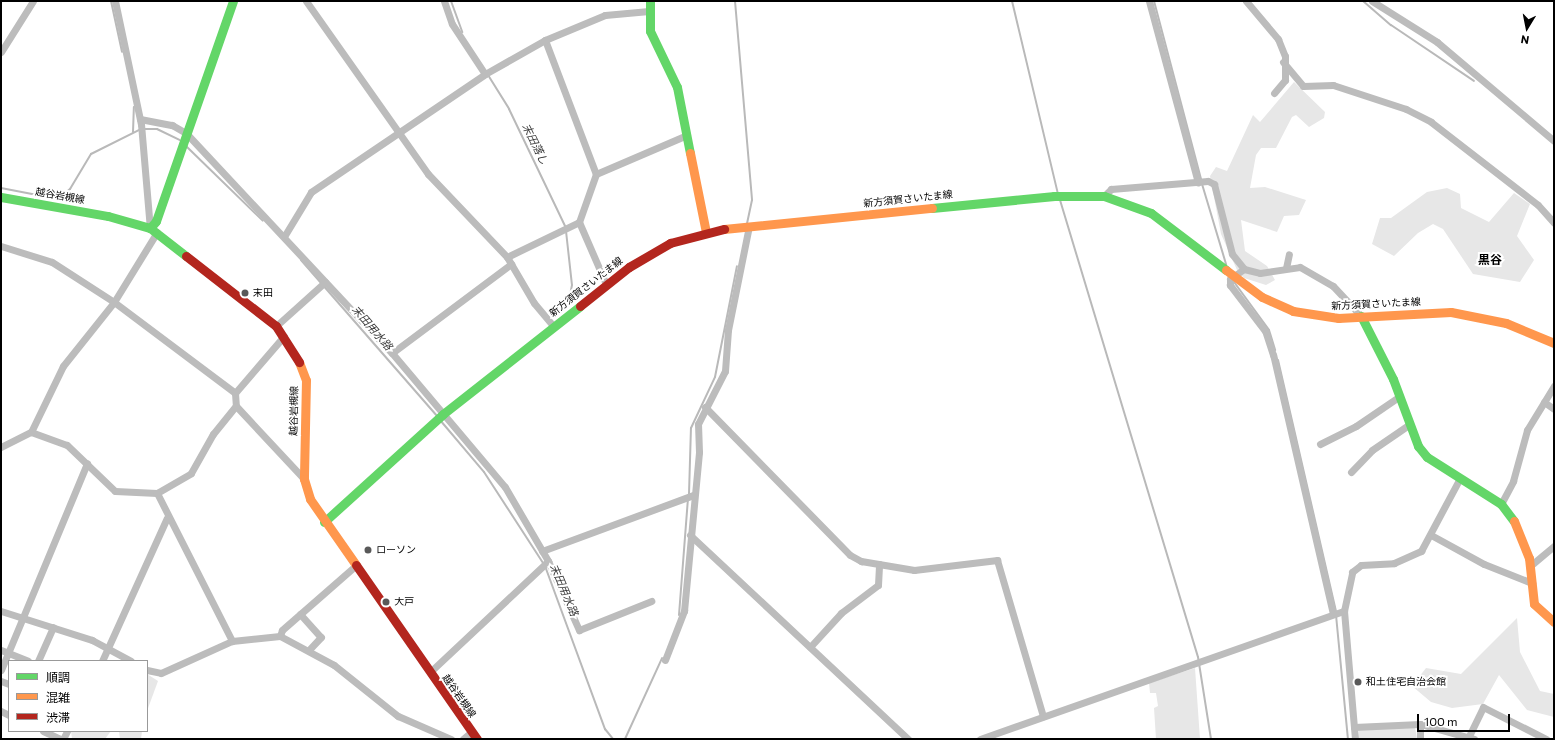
<!DOCTYPE html>
<html>
<head>
<meta charset="utf-8">
<style>
  body { margin:0 }
  #map { position:relative; width:1555px; height:740px; overflow:hidden; background:#fff; font-family:Commissioner,"Noto Sans JP",sans-serif }
  div>[style] { position:absolute }
  [style*='--x'] { left:calc(var(--x)*1px); top:calc(var(--y)*1px); width:calc(var(--w)*1px); rotate:calc(var(--a)*1deg) }
  .green>* { inset:0; background:#e7e7e7 }
  .stream>* { height:2px; margin:-1px; padding:0 1px; transform-origin:1px; border-radius:1px; background:#b9b9b9 }
  .street>* { height:7px; margin:-3.5px; padding:0 3.5px; transform-origin:3.5px; border-radius:3.5px; background:#bcbcbc }
  .fast>* { height:9px; margin:-4.5px; padding:0 4.5px; transform-origin:4.5px; border-radius:4.5px; background:#63d668 }
  .slow>* { height:9px; margin:-4.5px; padding:0 4.5px; transform-origin:4.5px; border-radius:4.5px; background:#ff974d }
  .jam>* { height:9px; margin:-4.5px; padding:0 4.5px; transform-origin:4.5px; border-radius:4.5px; background:#b3261e }
  .dots>* { width:11px; height:11px; translate:-50% -50%; box-sizing:border-box; border:2px solid #fff; border-radius:50% }
  span { translate:-50% -50%; white-space:nowrap; text-align:center; line-height:1.15; -webkit-text-stroke:4px #fff; paint-order:stroke }
  .street-label { font-size:10px; color:#000 }
  .poi-label { font-size:10px; color:#000 }
  .left { translate:0 -50%; text-align:left }
  .water-label { font-size:11px; color:#3c3c3c; font-style:italic }
  .quarter-label { font-size:12px; color:#000; font-weight:700 }
  .frame { position:absolute; inset:0; border:2px solid #000; pointer-events:none }
  .legend { position:absolute; left:8px; top:660px; width:140px; height:72px; box-sizing:border-box; background:#fff; border:1px solid #999; margin:0; padding:5px 7px; list-style:none; font-size:12px; color:#000 }
  .legend li { display:flex; align-items:center; gap:8px; height:20px }
  .legend b { width:20px; border:1px solid #999 }
  .north { position:absolute; left:1507px; top:8px; width:40px; height:40px; -webkit-text-stroke:3px #fff; paint-order:stroke; rotate:190deg; font-size:11px; font-weight:700; line-height:16px; text-align:center; color:#000 }
  .north::after { content:''; display:block; margin:auto; width:14px; height:18px; background:#000; clip-path:polygon(50% 0,100% 100%,50% 72%,0 100%) }
  .scale { position:absolute; left:1417px; top:714px; width:93px; height:18px; box-sizing:border-box; border:2px solid #000; border-top:0; padding-left:5px; font-size:12px; line-height:14px; white-space:nowrap; color:#000; -webkit-text-stroke:3px #fff; paint-order:stroke }
</style>
</head>
<body>
<div id="map">
  <div class="green">
    <div style="clip-path:polygon(1294px 82px,1325px 112px,1324px 118px,1309px 127px,1296px 115px,1292px 117px,1276px 148px,1261px 148px,1256px 155px,1250px 188px,1265px 187px,1306px 200px,1299px 215px,1284px 216px,1277px 232px,1241px 220px,1245px 251px,1267px 266px,1275px 280px,1266px 285px,1244px 278px,1237px 270px,1221px 234px,1210px 176px,1216px 167px,1227px 171px,1253px 115px,1260px 122px)"></div>
    <div style="clip-path:polygon(1447px 188px,1460px 194px,1461px 208px,1489px 222px,1514px 193px,1530px 204px,1517px 236px,1534px 260px,1520px 282px,1473px 274px,1443px 229px,1433px 224px,1418px 233px,1394px 256px,1372px 244px,1380px 218px,1391px 218px,1427px 192px)"></div>
    <div style="clip-path:polygon(1517px 618px,1520px 652px,1540px 691px,1554px 694px,1554px 717px,1527px 710px,1499px 675px,1483px 704px,1452px 708px,1431px 702px,1412px 686px,1426px 668px,1461px 674px)"></div>
    <div style="clip-path:polygon(1195px 668px,1200px 739px,1156px 739px,1154px 708px,1158px 706px,1156px 693px,1150px 693px,1149px 683px)"></div>
    <div style="clip-path:polygon(147px 674px,158px 681px,147px 711px)"></div>
    <div style="clip-path:polygon(1415px 727px,1417px 739px,1358px 739px,1359px 730px)"></div>
    <div style="clip-path:polygon(71px 731px,111px 731px,105px 739px,72px 739px)"></div>
    <div style="clip-path:polygon(119px 731px,142px 731px,141px 739px,120px 739px)"></div>
  </div>
  <div class="stream">
    <div style="--x:111;--y:1;--w:52;--a:77.8"></div>
    <div style="--x:451;--y:1;--w:33;--a:70"></div>
    <div style="--x:735;--y:1;--w:200;--a:85.1"></div>
    <div style="--x:752;--y:200;--w:24;--a:102"></div>
    <div style="--x:1012;--y:1;--w:198;--a:76.6"></div>
    <div style="--x:1154;--y:1;--w:184;--a:75.2"></div>
    <div style="--x:1363;--y:1;--w:37;--a:41"></div>
    <div style="--x:1391;--y:25;--w:100;--a:34"></div>
    <div style="--x:488;--y:75;--w:40;--a:58"></div>
    <div style="--x:509;--y:109;--w:130;--a:64.4"></div>
    <div style="--x:143;--y:129;--w:14;--a:0"></div>
    <div style="--x:157;--y:129;--w:25;--a:26"></div>
    <div style="--x:133;--y:132;--w:25;--a:-88"></div>
    <div style="--x:186;--y:146;--w:107;--a:44.2"></div>
    <div style="--x:1202;--y:184;--w:84;--a:73.3"></div>
    <div style="--x:1;--y:188;--w:58;--a:10.9"></div>
    <div style="--x:58;--y:199;--w:16;--a:-40"></div>
    <div style="--x:70;--y:189;--w:41;--a:-59"></div>
    <div style="--x:91;--y:154;--w:54;--a:-26.6"></div>
    <div style="--x:1060;--y:200;--w:477;--a:73.2"></div>
    <div style="--x:1198;--y:657;--w:83;--a:81"></div>
    <div style="--x:566;--y:231;--w:54;--a:83.7"></div>
    <div style="--x:572;--y:285;--w:20;--a:101"></div>
    <div style="--x:301;--y:260;--w:206;--a:48.9"></div>
    <div style="--x:1234;--y:282;--w:59;--a:53.9"></div>
    <div style="--x:1269;--y:330;--w:21;--a:73"></div>
    <div style="--x:1278;--y:360;--w:258;--a:77"></div>
    <div style="--x:440;--y:420;--w:68;--a:49.8"></div>
    <div style="--x:484;--y:472;--w:112;--a:57"></div>
    <div style="--x:545;--y:566;--w:174;--a:69.8"></div>
    <div style="--x:605;--y:729;--w:13;--a:51"></div>
    <div style="--x:689;--y:494;--w:66;--a:-88.3"></div>
    <div style="--x:691;--y:428;--w:56;--a:-64.8"></div>
    <div style="--x:715;--y:377;--w:113;--a:-78.8"></div>
    <div style="--x:679;--y:615;--w:117;--a:-85.6"></div>
    <div style="--x:1336;--y:615;--w:125;--a:84.5"></div>
    <div style="--x:625;--y:739;--w:89;--a:-65.4"></div>
  </div>
  <div class="street">
    <div style="--x:115;--y:1;--w:126;--a:78.1"></div>
    <div style="--x:141;--y:124;--w:104;--a:85.1"></div>
    <div style="--x:306;--y:1;--w:212;--a:54.8"></div>
    <div style="--x:428;--y:174;--w:115;--a:46.4"></div>
    <div style="--x:507;--y:257;--w:53;--a:59.6"></div>
    <div style="--x:534;--y:303;--w:30;--a:50"></div>
    <div style="--x:444;--y:1;--w:24;--a:71"></div>
    <div style="--x:452;--y:24;--w:60;--a:56.6"></div>
    <div style="--x:1149;--y:1;--w:188;--a:74.9"></div>
    <div style="--x:1246;--y:1;--w:50;--a:49.9"></div>
    <div style="--x:1278;--y:39;--w:18;--a:68"></div>
    <div style="--x:1285;--y:56;--w:24;--a:90"></div>
    <div style="--x:1285;--y:80;--w:17;--a:130"></div>
    <div style="--x:1372;--y:1;--w:77;--a:32.2"></div>
    <div style="--x:1437;--y:42;--w:153;--a:40.2"></div>
    <div style="--x:545;--y:40;--w:143;--a:69.2"></div>
    <div style="--x:596;--y:174;--w:51;--a:109.5"></div>
    <div style="--x:579;--y:222;--w:68;--a:66.5"></div>
    <div style="--x:1;--y:52;--w:60;--a:-57.9"></div>
    <div style="--x:1283;--y:62;--w:31;--a:50"></div>
    <div style="--x:1303;--y:86;--w:30;--a:-2"></div>
    <div style="--x:1333;--y:85;--w:77;--a:18.2"></div>
    <div style="--x:1406;--y:109;--w:28;--a:27"></div>
    <div style="--x:1431;--y:122;--w:135;--a:37.8"></div>
    <div style="--x:1538;--y:205;--w:24;--a:48"></div>
    <div style="--x:140;--y:119;--w:33;--a:11"></div>
    <div style="--x:172;--y:125;--w:16;--a:30"></div>
    <div style="--x:186;--y:133;--w:301;--a:46.9"></div>
    <div style="--x:392;--y:353;--w:175;--a:49.9"></div>
    <div style="--x:505;--y:487;--w:86;--a:59.8"></div>
    <div style="--x:548;--y:561;--w:76;--a:65.8"></div>
    <div style="--x:579;--y:630;--w:78;--a:-21.9"></div>
    <div style="--x:596;--y:174;--w:99;--a:-23.2"></div>
    <div style="--x:1104;--y:196;--w:10;--a:-45"></div>
    <div style="--x:1111;--y:189;--w:97;--a:-4.7"></div>
    <div style="--x:1208;--y:181;--w:7;--a:27"></div>
    <div style="--x:1214;--y:184;--w:72;--a:75.6"></div>
    <div style="--x:1232;--y:254;--w:19;--a:51"></div>
    <div style="--x:285;--y:235;--w:50;--a:-58.8"></div>
    <div style="--x:311;--y:192;--w:210;--a:-34.1"></div>
    <div style="--x:485;--y:74;--w:69;--a:-29.5"></div>
    <div style="--x:545;--y:40;--w:65;--a:-22.6"></div>
    <div style="--x:605;--y:15;--w:44;--a:-5.2"></div>
    <div style="--x:1;--y:246;--w:53;--a:17.4"></div>
    <div style="--x:52;--y:262;--w:74;--a:32.8"></div>
    <div style="--x:114;--y:302;--w:151;--a:36.9"></div>
    <div style="--x:235;--y:393;--w:13;--a:86"></div>
    <div style="--x:236;--y:406;--w:100;--a:47"></div>
    <div style="--x:507;--y:257;--w:80;--a:-25.9"></div>
    <div style="--x:1286;--y:268;--w:14;--a:-78"></div>
    <div style="--x:276;--y:326;--w:66;--a:-41.9"></div>
    <div style="--x:392;--y:353;--w:149;--a:-36.8"></div>
    <div style="--x:235;--y:393;--w:75;--a:-49.3"></div>
    <div style="--x:1544;--y:402;--w:12;--a:35"></div>
    <div style="--x:705;--y:407;--w:207;--a:45.6"></div>
    <div style="--x:850;--y:555;--w:13;--a:29"></div>
    <div style="--x:861;--y:561;--w:54;--a:9.6"></div>
    <div style="--x:914;--y:570;--w:84;--a:-6.9"></div>
    <div style="--x:997;--y:560;--w:163;--a:73.6"></div>
    <div style="--x:31;--y:432;--w:38;--a:20"></div>
    <div style="--x:67;--y:445;--w:66;--a:43.8"></div>
    <div style="--x:115;--y:491;--w:42;--a:2.7"></div>
    <div style="--x:157;--y:493;--w:39;--a:-30"></div>
    <div style="--x:191;--y:473;--w:45;--a:-60.6"></div>
    <div style="--x:213;--y:434;--w:36;--a:-51"></div>
    <div style="--x:1320;--y:444;--w:40;--a:-26.6"></div>
    <div style="--x:1356;--y:426;--w:53;--a:-34.3"></div>
    <div style="--x:1;--y:447;--w:34;--a:-27"></div>
    <div style="--x:31;--y:432;--w:73;--a:-64.1"></div>
    <div style="--x:63;--y:366;--w:82;--a:-51.4"></div>
    <div style="--x:114;--y:302;--w:82;--a:-58.4"></div>
    <div style="--x:1351;--y:472;--w:30;--a:-46"></div>
    <div style="--x:1372;--y:450;--w:46;--a:-34.4"></div>
    <div style="--x:157;--y:493;--w:166;--a:63.1"></div>
    <div style="--x:1501;--y:504;--w:26;--a:-62"></div>
    <div style="--x:1513;--y:481;--w:53;--a:-74.6"></div>
    <div style="--x:1527;--y:430;--w:52;--a:-58.5"></div>
    <div style="--x:690;--y:535;--w:299;--a:43.1"></div>
    <div style="--x:1431;--y:535;--w:60;--a:28.7"></div>
    <div style="--x:1484;--y:564;--w:52;--a:21.6"></div>
    <div style="--x:542;--y:551;--w:161;--a:-20.3"></div>
    <div style="--x:1530;--y:566;--w:31;--a:-40"></div>
    <div style="--x:1;--y:611;--w:96;--a:17.7"></div>
    <div style="--x:92;--y:640;--w:44;--a:28.3"></div>
    <div style="--x:300;--y:614;--w:31;--a:48"></div>
    <div style="--x:321;--y:637;--w:16;--a:133"></div>
    <div style="--x:1333;--y:614;--w:266;--a:-103"></div>
    <div style="--x:1273;--y:355;--w:25;--a:-108"></div>
    <div style="--x:1265;--y:331;--w:58;--a:-127.3"></div>
    <div style="--x:1230;--y:285;--w:6;--a:-90"></div>
    <div style="--x:1230;--y:279;--w:17;--a:-36"></div>
    <div style="--x:1244;--y:269;--w:16;--a:14"></div>
    <div style="--x:1260;--y:273;--w:40;--a:-8.5"></div>
    <div style="--x:1300;--y:267;--w:38;--a:30"></div>
    <div style="--x:1333;--y:286;--w:41;--a:47"></div>
    <div style="--x:280;--y:636;--w:6;--a:-72"></div>
    <div style="--x:282;--y:630;--w:97;--a:-41.2"></div>
    <div style="--x:810;--y:647;--w:46;--a:-47.6"></div>
    <div style="--x:841;--y:613;--w:46;--a:-37.1"></div>
    <div style="--x:878;--y:585;--w:21;--a:-87"></div>
    <div style="--x:1;--y:650;--w:29;--a:22"></div>
    <div style="--x:665;--y:660;--w:53;--a:-68.8"></div>
    <div style="--x:684;--y:611;--w:160;--a:-84.6"></div>
    <div style="--x:699;--y:452;--w:28;--a:-92"></div>
    <div style="--x:698;--y:424;--w:59;--a:-63"></div>
    <div style="--x:725;--y:371;--w:41;--a:-85.8"></div>
    <div style="--x:728;--y:330;--w:106;--a:-78.6"></div>
    <div style="--x:38;--y:661;--w:37;--a:-66"></div>
    <div style="--x:102;--y:661;--w:157;--a:-65.6"></div>
    <div style="--x:1;--y:670;--w:224;--a:-67.4"></div>
    <div style="--x:147;--y:670;--w:14;--a:12"></div>
    <div style="--x:161;--y:673;--w:78;--a:-24.3"></div>
    <div style="--x:232;--y:641;--w:48;--a:-5.9"></div>
    <div style="--x:280;--y:636;--w:61;--a:28.2"></div>
    <div style="--x:334;--y:665;--w:82;--a:38.6"></div>
    <div style="--x:398;--y:716;--w:58;--a:23.5"></div>
    <div style="--x:430;--y:672;--w:162;--a:-43.2"></div>
    <div style="--x:1;--y:681;--w:9;--a:21"></div>
    <div style="--x:1;--y:711;--w:9;--a:27"></div>
    <div style="--x:1420;--y:724;--w:15;--a:90"></div>
    <div style="--x:1354;--y:727;--w:66;--a:-2.6"></div>
    <div style="--x:1420;--y:724;--w:56;--a:15.5"></div>
    <div style="--x:43;--y:731;--w:19;--a:25"></div>
    <div style="--x:1469;--y:736;--w:32;--a:-64"></div>
    <div style="--x:1483;--y:707;--w:71;--a:26.9"></div>
    <div style="--x:63;--y:739;--w:9;--a:-63"></div>
    <div style="--x:463;--y:739;--w:11;--a:-41"></div>
    <div style="--x:980;--y:739;--w:386;--a:-19.4"></div>
    <div style="--x:1355;--y:739;--w:128;--a:-94.9"></div>
    <div style="--x:1344;--y:611;--w:40;--a:-78"></div>
    <div style="--x:1352;--y:572;--w:11;--a:-38"></div>
    <div style="--x:1361;--y:565;--w:33;--a:-3"></div>
    <div style="--x:1394;--y:563;--w:30;--a:-24"></div>
    <div style="--x:1421;--y:551;--w:83;--a:-61.9"></div>
  </div>
  <div class="fast">
    <div style="--x:650;--y:1;--w:30;--a:90"></div>
    <div style="--x:650;--y:31;--w:62;--a:64.3"></div>
    <div style="--x:677;--y:87;--w:67;--a:78.9"></div>
    <div style="--x:1;--y:197;--w:109;--a:10.1"></div>
    <div style="--x:108;--y:216;--w:44;--a:15.9"></div>
    <div style="--x:150;--y:228;--w:46;--a:37.9"></div>
    <div style="--x:932;--y:208;--w:123;--a:-5.6"></div>
    <div style="--x:1054;--y:196;--w:50;--a:0"></div>
    <div style="--x:1104;--y:196;--w:50;--a:19.9"></div>
    <div style="--x:1151;--y:213;--w:94;--a:37.2"></div>
    <div style="--x:150;--y:228;--w:9;--a:-49"></div>
    <div style="--x:156;--y:221;--w:233;--a:-70.7"></div>
    <div style="--x:1361;--y:316;--w:71;--a:63.1"></div>
    <div style="--x:1393;--y:379;--w:72;--a:69.5"></div>
    <div style="--x:1418;--y:446;--w:14;--a:51"></div>
    <div style="--x:1427;--y:457;--w:88;--a:32.4"></div>
    <div style="--x:1501;--y:504;--w:21;--a:53"></div>
    <div style="--x:324;--y:522;--w:161;--a:-42.2"></div>
    <div style="--x:443;--y:414;--w:174;--a:-38.2"></div>
  </div>
  <div class="slow">
    <div style="--x:690;--y:153;--w:81;--a:78.6"></div>
    <div style="--x:724;--y:229;--w:209;--a:-5.8"></div>
    <div style="--x:1226;--y:270;--w:45;--a:36.9"></div>
    <div style="--x:1262;--y:297;--w:34;--a:24"></div>
    <div style="--x:1293;--y:311;--w:46;--a:8.8"></div>
    <div style="--x:1338;--y:318;--w:113;--a:-3"></div>
    <div style="--x:1451;--y:312;--w:56;--a:11.3"></div>
    <div style="--x:1506;--y:323;--w:52;--a:22.6"></div>
    <div style="--x:299;--y:362;--w:19;--a:69"></div>
    <div style="--x:306;--y:380;--w:99;--a:91.2"></div>
    <div style="--x:304;--y:479;--w:21;--a:73"></div>
    <div style="--x:310;--y:499;--w:80;--a:55.1"></div>
    <div style="--x:1514;--y:521;--w:40;--a:68"></div>
    <div style="--x:1529;--y:558;--w:46;--a:83.8"></div>
    <div style="--x:1534;--y:604;--w:27;--a:42"></div>
  </div>
  <div class="jam">
    <div style="--x:186;--y:256;--w:114;--a:37.9"></div>
    <div style="--x:276;--y:326;--w:43;--a:57.4"></div>
    <div style="--x:580;--y:306;--w:63;--a:-38.5"></div>
    <div style="--x:629;--y:267;--w:48;--a:-30.3"></div>
    <div style="--x:670;--y:243;--w:56;--a:-14.5"></div>
    <div style="--x:356;--y:565;--w:212;--a:55.2"></div>
  </div>
  <div class="dots">
    <div style="left:245px;top:293px;background:#595959"></div>
    <div style="left:368px;top:550px;background:#595959"></div>
    <div style="left:386px;top:602px;background:#595959"></div>
    <div style="left:1358px;top:682px;background:#595959"></div>
  </div>
  <div class="street-label">
    <span style="left:60px;top:196px;rotate:10deg">越谷岩槻線</span>
    <span style="left:908px;top:199px;rotate:-6deg">新方須賀さいたま線</span>
    <span style="left:586px;top:287px;rotate:-38deg">新方須賀さいたま線</span>
    <span style="left:1376px;top:304px;rotate:-3deg">新方須賀さいたま線</span>
    <span style="left:294px;top:411px;rotate:-89deg">越谷岩槻線</span>
    <span style="left:459px;top:696px;rotate:55deg">越谷岩槻線</span>
  </div>
  <div class="poi-label">
    <span class="left" style="left:253px;top:293px">末田</span>
    <span class="left" style="left:376px;top:550px">ローソン</span>
    <span class="left" style="left:394px;top:602px">大戸</span>
    <span class="left" style="left:1366px;top:682px">和土住宅自治会館</span>
  </div>
  <div class="water-label">
    <span style="left:535px;top:144px;rotate:64deg">末田落し</span>
    <span style="left:372px;top:328px;rotate:49deg">末田用水路</span>
    <span style="left:564px;top:590px;rotate:67deg">末田用水路</span>
  </div>
  <div class="quarter-label">
    <span style="left:1490px;top:260px">黒谷</span>
  </div>
  <div class="frame"></div>
  <ul class="legend">
  <li><b style="height:5px;background:#63d668"></b>順調</li>
  <li><b style="height:5px;background:#ff974d"></b>混雑</li>
  <li><b style="height:5px;background:#b3261e"></b>渋滞</li>
  </ul>
  <div class="north">N</div>
  <div class="scale">100 m</div>
</div>
</body>
</html>
